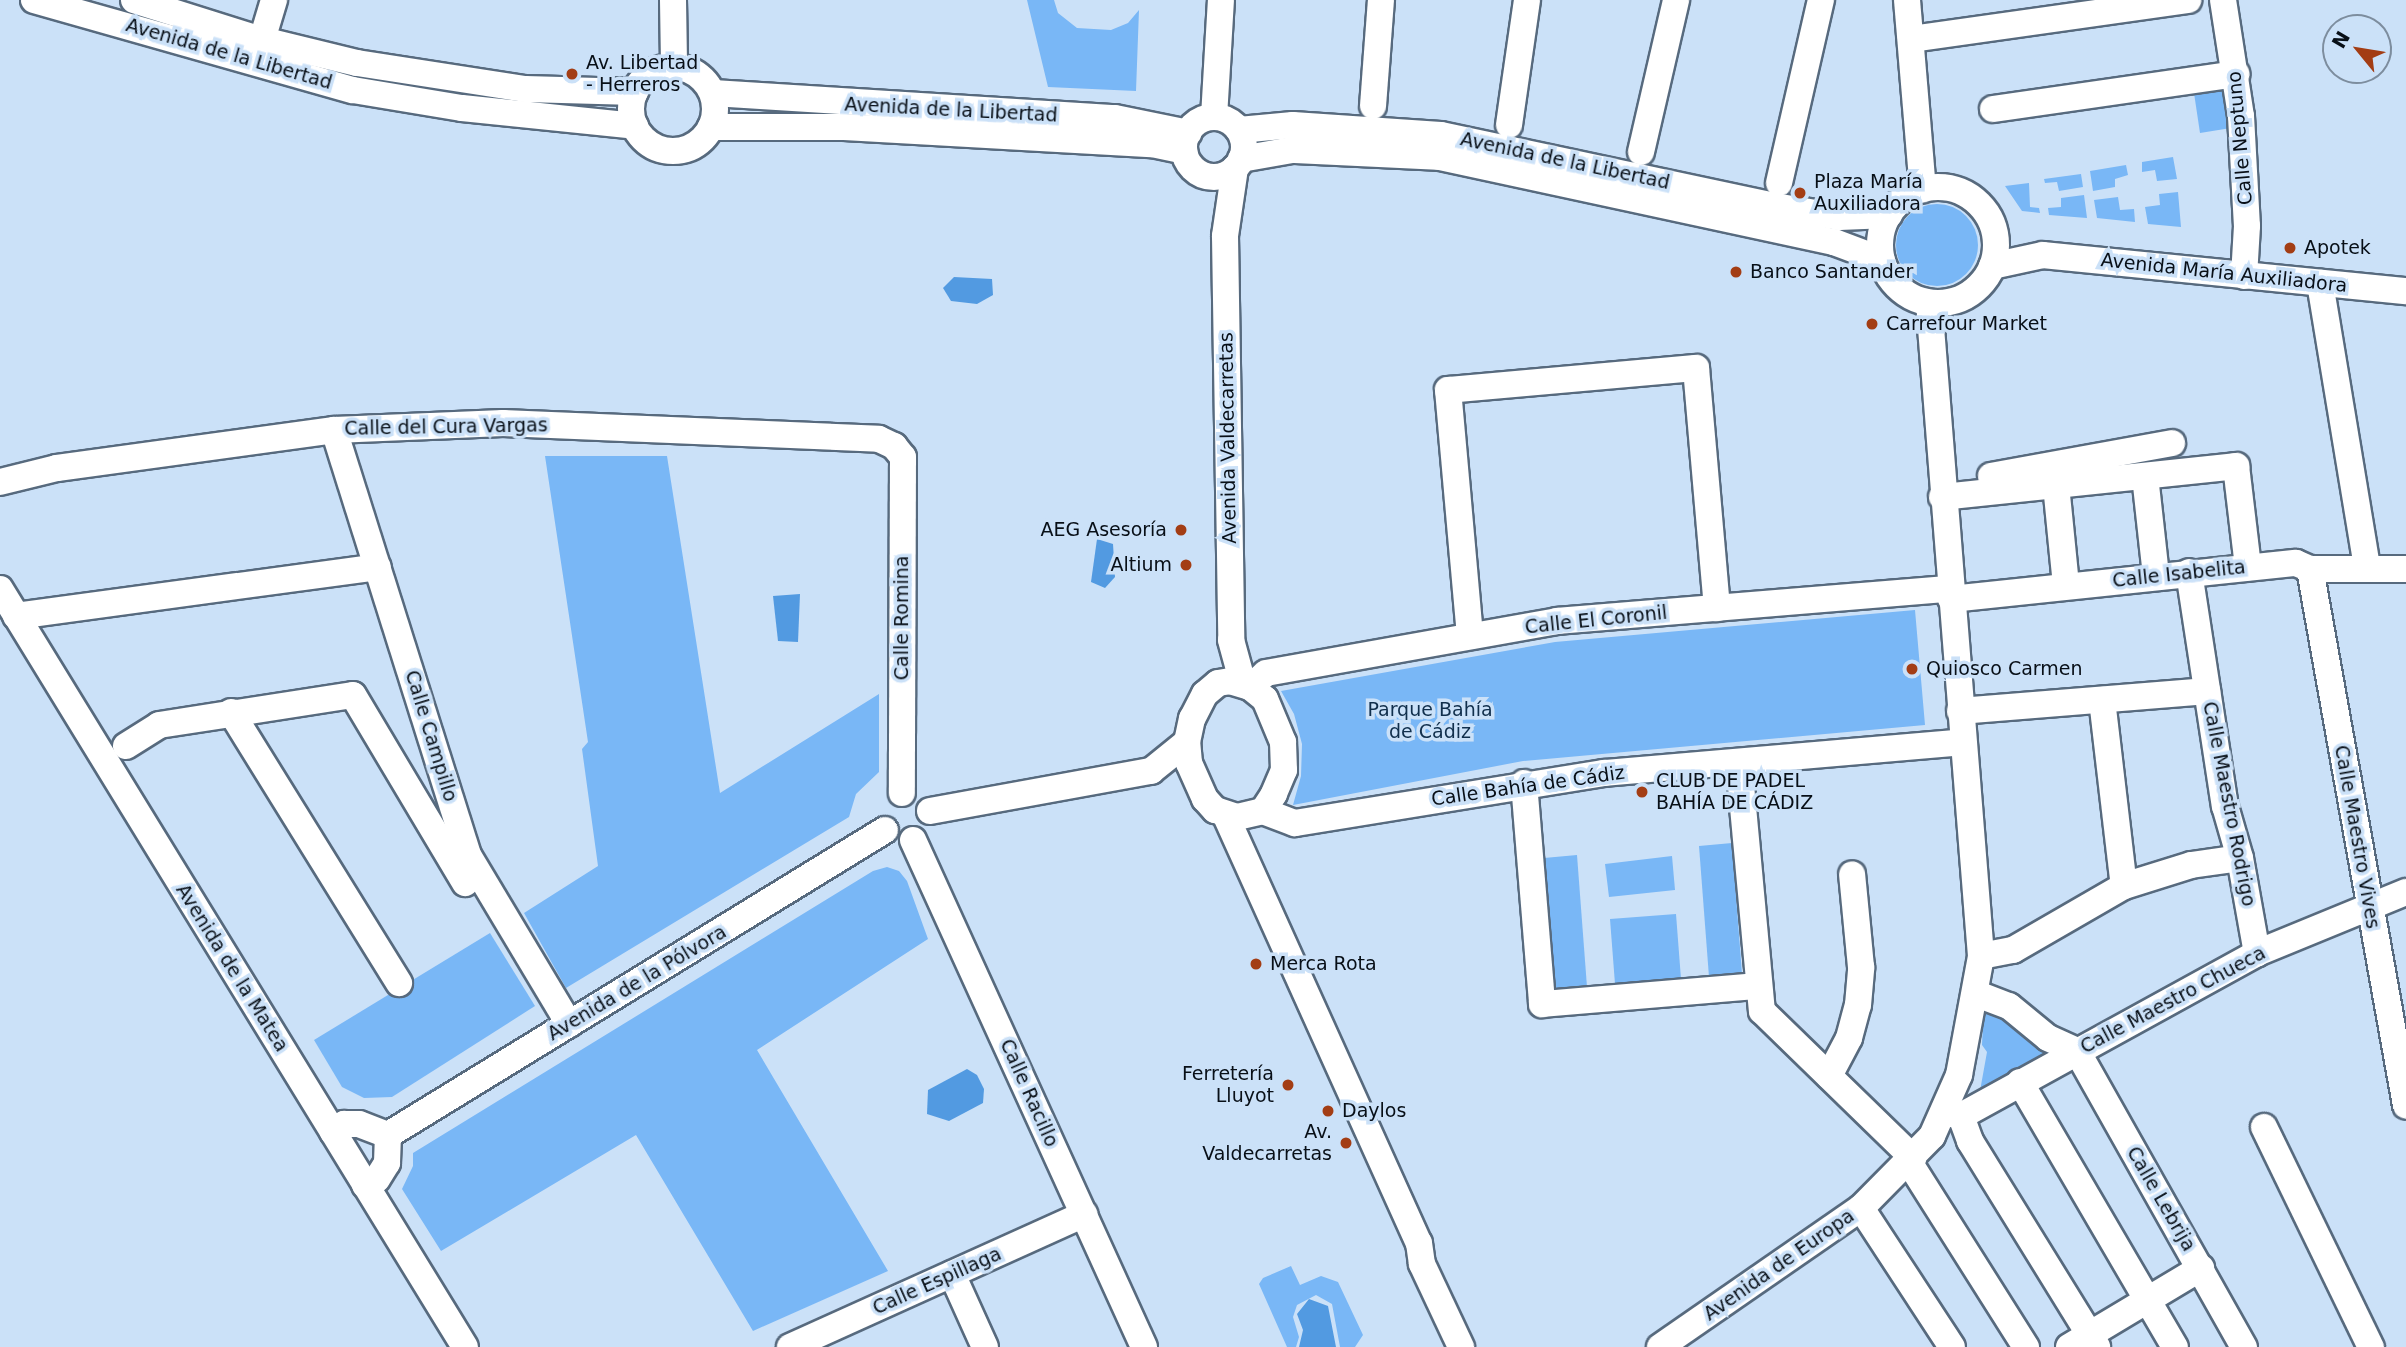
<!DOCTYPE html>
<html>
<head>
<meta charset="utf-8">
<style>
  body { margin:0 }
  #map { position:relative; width:2406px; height:1347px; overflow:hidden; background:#cbe1f8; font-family:"DejaVu Sans",sans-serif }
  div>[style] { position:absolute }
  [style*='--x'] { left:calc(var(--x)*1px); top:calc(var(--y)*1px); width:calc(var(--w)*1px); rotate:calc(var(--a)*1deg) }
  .green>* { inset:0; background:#79b7f6 }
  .round { border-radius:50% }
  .water>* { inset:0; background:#529ae1 }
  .roads { filter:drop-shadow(2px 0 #576a7e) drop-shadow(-2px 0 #576a7e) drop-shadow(0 2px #576a7e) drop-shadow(0 -2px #576a7e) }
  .minor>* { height:26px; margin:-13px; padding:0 13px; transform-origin:13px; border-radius:13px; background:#fff }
  .minor>.ring { margin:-13px; padding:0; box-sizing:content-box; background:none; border:26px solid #fff; border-radius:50% }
  .dots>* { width:19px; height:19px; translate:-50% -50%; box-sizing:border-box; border:4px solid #cbe1f8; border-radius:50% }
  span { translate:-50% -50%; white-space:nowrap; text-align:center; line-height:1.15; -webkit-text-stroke:7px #cbe1f8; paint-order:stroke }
  .street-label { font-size:19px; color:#080f17 }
  .poi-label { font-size:19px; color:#080f17 }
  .left { translate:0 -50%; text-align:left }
  .right { translate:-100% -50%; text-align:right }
  .park-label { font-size:19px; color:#112f4c }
  .north { position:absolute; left:2322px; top:14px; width:70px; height:70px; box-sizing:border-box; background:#cbe1f8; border:2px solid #7d8d9e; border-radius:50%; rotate:300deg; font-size:19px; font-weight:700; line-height:28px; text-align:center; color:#080f17 }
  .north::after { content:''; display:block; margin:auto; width:24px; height:32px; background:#a33d14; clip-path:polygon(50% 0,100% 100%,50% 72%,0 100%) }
</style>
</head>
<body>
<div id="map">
  <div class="green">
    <div style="clip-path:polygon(1027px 0,1054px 0,1058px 13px,1077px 28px,1111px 30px,1128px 23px,1139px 10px,1136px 91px,1048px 87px)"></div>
    <div style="clip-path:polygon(2225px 88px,2231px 128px,2200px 133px,2194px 93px)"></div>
    <div style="clip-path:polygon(2173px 157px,2177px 179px,2157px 181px,2155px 170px,2142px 172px,2142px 162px)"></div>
    <div style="clip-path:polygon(2126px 165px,2128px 175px,2115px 179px,2115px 187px,2093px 191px,2090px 171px)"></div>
    <div style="clip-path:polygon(2081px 174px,2083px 187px,2059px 191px,2057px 182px,2045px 183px,2044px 179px)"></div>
    <div style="clip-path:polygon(2029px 183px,2030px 207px,2039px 208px,2040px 213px,2022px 211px,2005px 186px)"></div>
    <div style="clip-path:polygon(2178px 192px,2181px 227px,2148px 224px,2145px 207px,2160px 205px,2159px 194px)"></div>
    <div style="clip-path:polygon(2084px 195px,2087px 218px,2049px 215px,2048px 208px,2061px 207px,2061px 198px)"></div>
    <div style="clip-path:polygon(2118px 197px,2120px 210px,2134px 209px,2135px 222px,2097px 218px,2094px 200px)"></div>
    <div class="round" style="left:1896px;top:204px;width:82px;height:82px"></div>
    <div style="clip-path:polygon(545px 456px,667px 456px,720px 793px,879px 694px,879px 772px,856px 794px,849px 817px,566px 988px,524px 913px,598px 866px,582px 749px,588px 742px)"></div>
    <div style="clip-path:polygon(1915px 610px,1925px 725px,1523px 761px,1293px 805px,1301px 776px,1302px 744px,1294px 714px,1281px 691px,1555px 642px)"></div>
    <div style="clip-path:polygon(1732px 843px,1742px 974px,1709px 977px,1699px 846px)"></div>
    <div style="clip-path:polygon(1577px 855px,1587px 987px,1554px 989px,1544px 858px)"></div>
    <div style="clip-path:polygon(1672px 856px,1675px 890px,1609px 897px,1605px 864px)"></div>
    <div style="clip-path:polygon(887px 867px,899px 871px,907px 881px,928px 939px,757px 1050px,888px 1271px,753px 1331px,636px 1135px,441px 1251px,402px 1189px,413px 1166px,413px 1153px,873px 871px)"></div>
    <div style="clip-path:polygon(1676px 914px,1681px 979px,1615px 984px,1610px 919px)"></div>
    <div style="clip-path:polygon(490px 933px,535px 1006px,392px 1097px,364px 1098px,342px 1087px,314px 1040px)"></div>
    <div style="clip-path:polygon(1984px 1000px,2061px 1053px,1978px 1102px,1987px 1052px,1982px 1045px)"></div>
    <div style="clip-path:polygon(1291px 1266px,1300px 1285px,1321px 1276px,1338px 1282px,1363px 1335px,1355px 1347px,1340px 1347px,1332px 1304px,1316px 1295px,1297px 1305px,1293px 1317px,1299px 1337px,1296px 1347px,1287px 1347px,1259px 1284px,1263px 1278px)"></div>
  </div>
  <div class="water">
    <div style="clip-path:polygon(954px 277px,992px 279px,993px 295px,977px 304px,951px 301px,943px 288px)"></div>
    <div style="clip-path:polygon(1097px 539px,1113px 544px,1115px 577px,1105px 588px,1091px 582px)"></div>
    <div style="clip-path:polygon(800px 594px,798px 642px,778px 641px,773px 596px)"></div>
    <div style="clip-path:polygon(967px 1069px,977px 1075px,984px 1089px,983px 1103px,949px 1121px,927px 1114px,928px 1090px)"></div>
    <div style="clip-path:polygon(1309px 1299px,1328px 1306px,1336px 1347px,1299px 1347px,1303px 1330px,1297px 1314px)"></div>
  </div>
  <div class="roads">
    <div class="minor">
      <div style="--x:34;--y:0;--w:331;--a:15.8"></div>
      <div style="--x:353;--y:90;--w:110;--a:9.4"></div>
      <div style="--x:462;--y:108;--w:174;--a:5.9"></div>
      <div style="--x:134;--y:0;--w:134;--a:17.4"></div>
      <div style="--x:262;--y:40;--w:98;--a:13.6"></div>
      <div style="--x:357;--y:63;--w:170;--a:8.8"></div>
      <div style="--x:525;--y:89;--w:110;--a:1.6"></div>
      <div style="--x:673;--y:0;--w:67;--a:89.1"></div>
      <div style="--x:1907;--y:0;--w:190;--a:85.2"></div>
      <div style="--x:2223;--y:0;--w:117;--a:81.2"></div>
      <div style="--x:2241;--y:116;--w:110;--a:86.9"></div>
      <div style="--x:2247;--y:226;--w:50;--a:93.4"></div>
      <div style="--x:1911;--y:39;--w:280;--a:-8"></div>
      <div style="--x:262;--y:40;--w:42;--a:-73.3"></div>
      <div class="ring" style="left:631px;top:67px;width:58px;height:58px"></div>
      <div style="--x:713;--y:93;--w:403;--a:3.6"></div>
      <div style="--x:1115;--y:118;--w:75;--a:11.6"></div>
      <div style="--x:1373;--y:106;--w:106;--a:-85.7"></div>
      <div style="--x:1993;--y:109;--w:246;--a:-8.2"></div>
      <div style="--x:1214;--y:117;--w:117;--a:-86.6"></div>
      <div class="ring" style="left:1184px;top:117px;width:34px;height:34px"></div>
      <div style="--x:1509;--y:125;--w:126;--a:-81.8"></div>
      <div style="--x:711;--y:127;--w:133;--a:0"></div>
      <div style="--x:844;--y:127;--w:308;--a:3.2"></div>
      <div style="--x:1152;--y:144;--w:33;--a:12"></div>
      <div style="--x:1239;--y:130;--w:54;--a:-5.3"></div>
      <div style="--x:1293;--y:125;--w:148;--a:3.9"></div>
      <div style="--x:1441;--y:135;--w:335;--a:12"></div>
      <div style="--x:1769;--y:205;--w:71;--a:9.7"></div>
      <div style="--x:1839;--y:217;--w:50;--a:-2.3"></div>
      <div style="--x:1641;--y:152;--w:156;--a:-77"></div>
      <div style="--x:1241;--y:159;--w:52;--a:-10"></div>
      <div style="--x:1292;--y:150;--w:148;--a:2.7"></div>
      <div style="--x:1440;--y:157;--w:403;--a:12.2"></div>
      <div style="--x:1834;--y:242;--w:51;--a:20.6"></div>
      <div style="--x:1235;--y:168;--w:69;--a:98.4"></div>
      <div style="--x:1225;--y:236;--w:404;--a:89.1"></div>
      <div style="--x:1231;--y:640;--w:46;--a:74.7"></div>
      <div style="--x:1779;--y:183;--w:188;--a:-77.1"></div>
      <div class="ring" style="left:1880px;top:187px;width:90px;height:90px"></div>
      <div style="--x:1992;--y:266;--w:52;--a:-12.2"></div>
      <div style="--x:2043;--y:255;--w:365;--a:5.7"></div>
      <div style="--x:2320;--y:283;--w:287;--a:80.6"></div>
      <div style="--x:334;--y:430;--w:446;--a:72.5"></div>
      <div style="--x:468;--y:855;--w:197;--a:59.1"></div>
      <div style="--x:1991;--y:476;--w:184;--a:-10.3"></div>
      <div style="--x:2145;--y:476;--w:101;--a:83.7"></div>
      <div style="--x:0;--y:482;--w:59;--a:-13.8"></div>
      <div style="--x:57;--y:468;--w:280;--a:-7.8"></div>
      <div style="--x:334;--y:430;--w:169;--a:-2.4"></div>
      <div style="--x:503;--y:423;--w:376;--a:2.4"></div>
      <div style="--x:879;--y:439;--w:17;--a:25"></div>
      <div style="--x:894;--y:446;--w:14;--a:51"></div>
      <div style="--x:903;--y:457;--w:336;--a:90.2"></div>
      <div style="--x:2056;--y:485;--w:101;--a:84.3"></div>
      <div style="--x:1942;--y:497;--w:296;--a:-6"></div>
      <div style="--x:2236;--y:466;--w:102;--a:83.2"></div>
      <div style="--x:2310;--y:569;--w:545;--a:79.85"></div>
      <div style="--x:2189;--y:572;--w:237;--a:81.3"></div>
      <div style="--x:2225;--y:806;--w:54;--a:73.9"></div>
      <div style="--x:2240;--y:858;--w:97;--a:79.9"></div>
      <div style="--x:0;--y:589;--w:889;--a:58.47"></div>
      <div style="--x:1951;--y:599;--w:347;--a:-6"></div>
      <div style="--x:2296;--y:563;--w:15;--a:23"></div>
      <div style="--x:2310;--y:569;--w:96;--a:0"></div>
      <div style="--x:16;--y:616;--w:365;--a:-7.7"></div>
      <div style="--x:1470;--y:636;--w:247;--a:-95.1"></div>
      <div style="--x:1448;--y:390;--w:249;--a:-5.1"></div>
      <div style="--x:1696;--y:368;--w:241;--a:85"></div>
      <div style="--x:1230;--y:681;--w:21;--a:17"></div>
      <div style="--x:1250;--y:687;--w:19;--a:39"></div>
      <div style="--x:1265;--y:699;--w:47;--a:67.3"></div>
      <div style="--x:1283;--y:742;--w:28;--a:88"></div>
      <div style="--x:1284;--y:770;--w:26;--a:113"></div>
      <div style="--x:1274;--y:794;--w:20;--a:123"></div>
      <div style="--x:1263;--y:811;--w:27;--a:167"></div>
      <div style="--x:1237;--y:817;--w:23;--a:-162"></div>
      <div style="--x:1215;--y:810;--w:15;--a:-132"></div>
      <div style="--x:1205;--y:799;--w:39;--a:-114"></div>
      <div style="--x:1189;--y:763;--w:21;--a:-95"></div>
      <div style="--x:1187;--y:742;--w:24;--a:-78"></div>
      <div style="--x:1192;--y:719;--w:28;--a:-63"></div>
      <div style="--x:1205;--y:694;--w:17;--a:-40"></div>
      <div style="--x:1218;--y:683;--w:12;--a:-9"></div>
      <div style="--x:1250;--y:687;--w:21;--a:-41"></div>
      <div style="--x:1266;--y:673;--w:296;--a:-10.1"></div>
      <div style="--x:1557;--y:621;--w:394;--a:-4.7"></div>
      <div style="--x:2102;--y:700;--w:187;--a:83.3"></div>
      <div style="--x:1960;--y:711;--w:248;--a:-4.6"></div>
      <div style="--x:231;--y:712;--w:319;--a:58.2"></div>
      <div style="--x:126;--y:746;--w:39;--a:-32"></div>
      <div style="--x:159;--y:725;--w:196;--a:-8.8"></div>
      <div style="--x:353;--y:695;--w:219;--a:59.2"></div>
      <div style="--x:1739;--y:764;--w:248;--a:84.7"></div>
      <div style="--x:1762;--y:1011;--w:211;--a:44.2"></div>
      <div style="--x:1524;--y:783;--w:222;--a:85.3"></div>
      <div style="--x:1542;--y:1004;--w:216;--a:-4.8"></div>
      <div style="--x:930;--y:811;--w:225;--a:-10.3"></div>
      <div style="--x:1151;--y:771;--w:46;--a:-38.9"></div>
      <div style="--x:1263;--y:811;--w:34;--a:21"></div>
      <div style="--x:1295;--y:823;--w:313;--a:-9.2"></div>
      <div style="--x:1604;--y:773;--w:360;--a:-4.9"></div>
      <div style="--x:1225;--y:814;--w:471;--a:65.7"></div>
      <div style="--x:1419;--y:1243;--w:21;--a:82"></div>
      <div style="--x:1422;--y:1264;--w:92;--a:64.8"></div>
      <div style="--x:913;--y:840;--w:557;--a:65.5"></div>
      <div style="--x:1981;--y:956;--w:33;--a:-11"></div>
      <div style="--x:2013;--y:950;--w:128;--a:-30"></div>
      <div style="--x:2124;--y:886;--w:70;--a:-17.4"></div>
      <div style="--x:2191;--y:865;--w:49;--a:-8.1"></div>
      <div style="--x:1977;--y:994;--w:34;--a:21"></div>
      <div style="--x:2009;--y:1006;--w:50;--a:39.4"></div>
      <div style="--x:2048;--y:1038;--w:32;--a:24"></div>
      <div style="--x:2077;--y:1051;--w:340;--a:60.6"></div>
      <div style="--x:1829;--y:1076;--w:43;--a:-62.2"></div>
      <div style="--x:1849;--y:1038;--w:34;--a:-75"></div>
      <div style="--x:1858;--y:1005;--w:38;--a:-85"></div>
      <div style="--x:1861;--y:967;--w:93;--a:-95.5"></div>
      <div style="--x:2020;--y:1082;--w:307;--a:59.7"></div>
      <div style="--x:1946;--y:1113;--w:15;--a:11"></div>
      <div style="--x:1961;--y:1116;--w:338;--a:-28.8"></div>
      <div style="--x:2257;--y:953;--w:161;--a:-22.3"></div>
      <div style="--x:1961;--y:1116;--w:27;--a:70"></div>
      <div style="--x:1970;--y:1141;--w:242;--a:58.3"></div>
      <div style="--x:2264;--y:1127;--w:245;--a:64.1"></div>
      <div style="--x:333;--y:1132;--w:14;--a:-36"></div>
      <div style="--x:344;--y:1124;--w:15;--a:0"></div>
      <div style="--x:359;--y:1124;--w:31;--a:21"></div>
      <div style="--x:388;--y:1135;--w:583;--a:-31.54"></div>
      <div style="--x:1909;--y:1162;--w:219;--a:57.7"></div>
      <div style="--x:365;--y:1185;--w:13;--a:-27"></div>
      <div style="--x:377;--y:1179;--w:19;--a:-58"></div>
      <div style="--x:387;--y:1163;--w:28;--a:-88"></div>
      <div style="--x:1861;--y:1208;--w:166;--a:56.8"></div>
      <div style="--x:952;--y:1274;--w:80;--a:65.7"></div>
      <div style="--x:790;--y:1347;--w:323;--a:-24.3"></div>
      <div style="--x:1660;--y:1347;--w:244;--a:-34.7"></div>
      <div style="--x:1861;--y:1208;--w:101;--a:-45.4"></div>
      <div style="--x:1932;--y:1136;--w:67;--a:-66.1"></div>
      <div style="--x:1959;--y:1075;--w:121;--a:-79.5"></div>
      <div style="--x:1981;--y:956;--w:655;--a:-94.55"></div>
      <div style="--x:2069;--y:1347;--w:154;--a:-30.9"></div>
    </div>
  </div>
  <div class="dots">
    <div style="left:572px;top:74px;background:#a33d14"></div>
    <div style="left:1800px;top:193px;background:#a33d14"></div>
    <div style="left:2290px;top:248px;background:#a33d14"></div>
    <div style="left:1736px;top:272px;background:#a33d14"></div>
    <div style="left:1872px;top:324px;background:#a33d14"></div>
    <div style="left:1181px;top:530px;background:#a33d14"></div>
    <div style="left:1186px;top:565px;background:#a33d14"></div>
    <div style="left:1912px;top:669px;background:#a33d14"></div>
    <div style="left:1642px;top:792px;background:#a33d14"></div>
    <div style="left:1256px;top:964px;background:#a33d14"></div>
    <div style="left:1288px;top:1085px;background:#a33d14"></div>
    <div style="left:1328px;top:1111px;background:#a33d14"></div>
    <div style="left:1346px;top:1143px;background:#a33d14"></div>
  </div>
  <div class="street-label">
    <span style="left:229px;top:54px;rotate:16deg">Avenida de la Libertad</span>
    <span style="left:951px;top:110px;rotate:3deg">Avenida de la Libertad</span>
    <span style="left:2240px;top:138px;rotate:-95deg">Calle Neptuno</span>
    <span style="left:1565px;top:161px;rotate:12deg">Avenida de la Libertad</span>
    <span style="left:2224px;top:273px;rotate:6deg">Avenida María Auxiliadora</span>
    <span style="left:446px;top:427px;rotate:-1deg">Calle del Cura Vargas</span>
    <span style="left:1228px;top:438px;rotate:-91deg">Avenida Valdecarretas</span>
    <span style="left:2179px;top:574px;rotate:-6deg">Calle Isabelita</span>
    <span style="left:902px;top:618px;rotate:-90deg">Calle Romina</span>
    <span style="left:1596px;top:620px;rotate:-6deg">Calle El Coronil</span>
    <span style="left:431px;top:736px;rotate:73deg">Calle Campillo</span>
    <span style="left:1528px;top:786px;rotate:-8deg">Calle Bahía de Cádiz</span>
    <span style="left:2229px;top:804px;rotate:79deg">Calle Maestro Rodrigo</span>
    <span style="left:2357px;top:837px;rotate:80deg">Calle Maestro Vives</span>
    <span style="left:232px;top:968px;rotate:58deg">Avenida de la Matea</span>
    <span style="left:637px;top:983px;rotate:-31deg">Avenida de la Pólvora</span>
    <span style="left:2173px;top:1000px;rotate:-28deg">Calle Maestro Chueca</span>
    <span style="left:1029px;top:1093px;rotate:66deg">Calle Racillo</span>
    <span style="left:2161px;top:1199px;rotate:60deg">Calle Lebrija</span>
    <span style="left:1779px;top:1265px;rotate:-35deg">Avenida de Europa</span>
    <span style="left:937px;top:1281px;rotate:-24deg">Calle Espillaga</span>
  </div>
  <div class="poi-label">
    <span class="left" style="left:586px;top:74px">Av. Libertad<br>- Herreros</span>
    <span class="left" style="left:1814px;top:193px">Plaza María<br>Auxiliadora</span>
    <span class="left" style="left:2304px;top:248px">Apotek</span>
    <span class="left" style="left:1750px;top:272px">Banco Santander</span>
    <span class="left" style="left:1886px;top:324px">Carrefour Market</span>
    <span class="right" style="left:1167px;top:530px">AEG Asesoría</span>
    <span class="right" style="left:1172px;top:565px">Altium</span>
    <span class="left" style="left:1926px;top:669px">Quiosco Carmen</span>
    <span class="left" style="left:1656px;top:792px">CLUB DE PADEL<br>BAHÍA DE CÁDIZ</span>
    <span class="left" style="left:1270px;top:964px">Merca Rota</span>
    <span class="right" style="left:1274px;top:1085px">Ferretería<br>Lluyot</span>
    <span class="left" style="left:1342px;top:1111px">Daylos</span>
    <span class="right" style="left:1332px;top:1143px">Av.<br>Valdecarretas</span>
  </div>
  <div class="park-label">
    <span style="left:1430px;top:721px">Parque Bahía<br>de Cádiz</span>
  </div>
  <div class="north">N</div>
</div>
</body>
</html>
